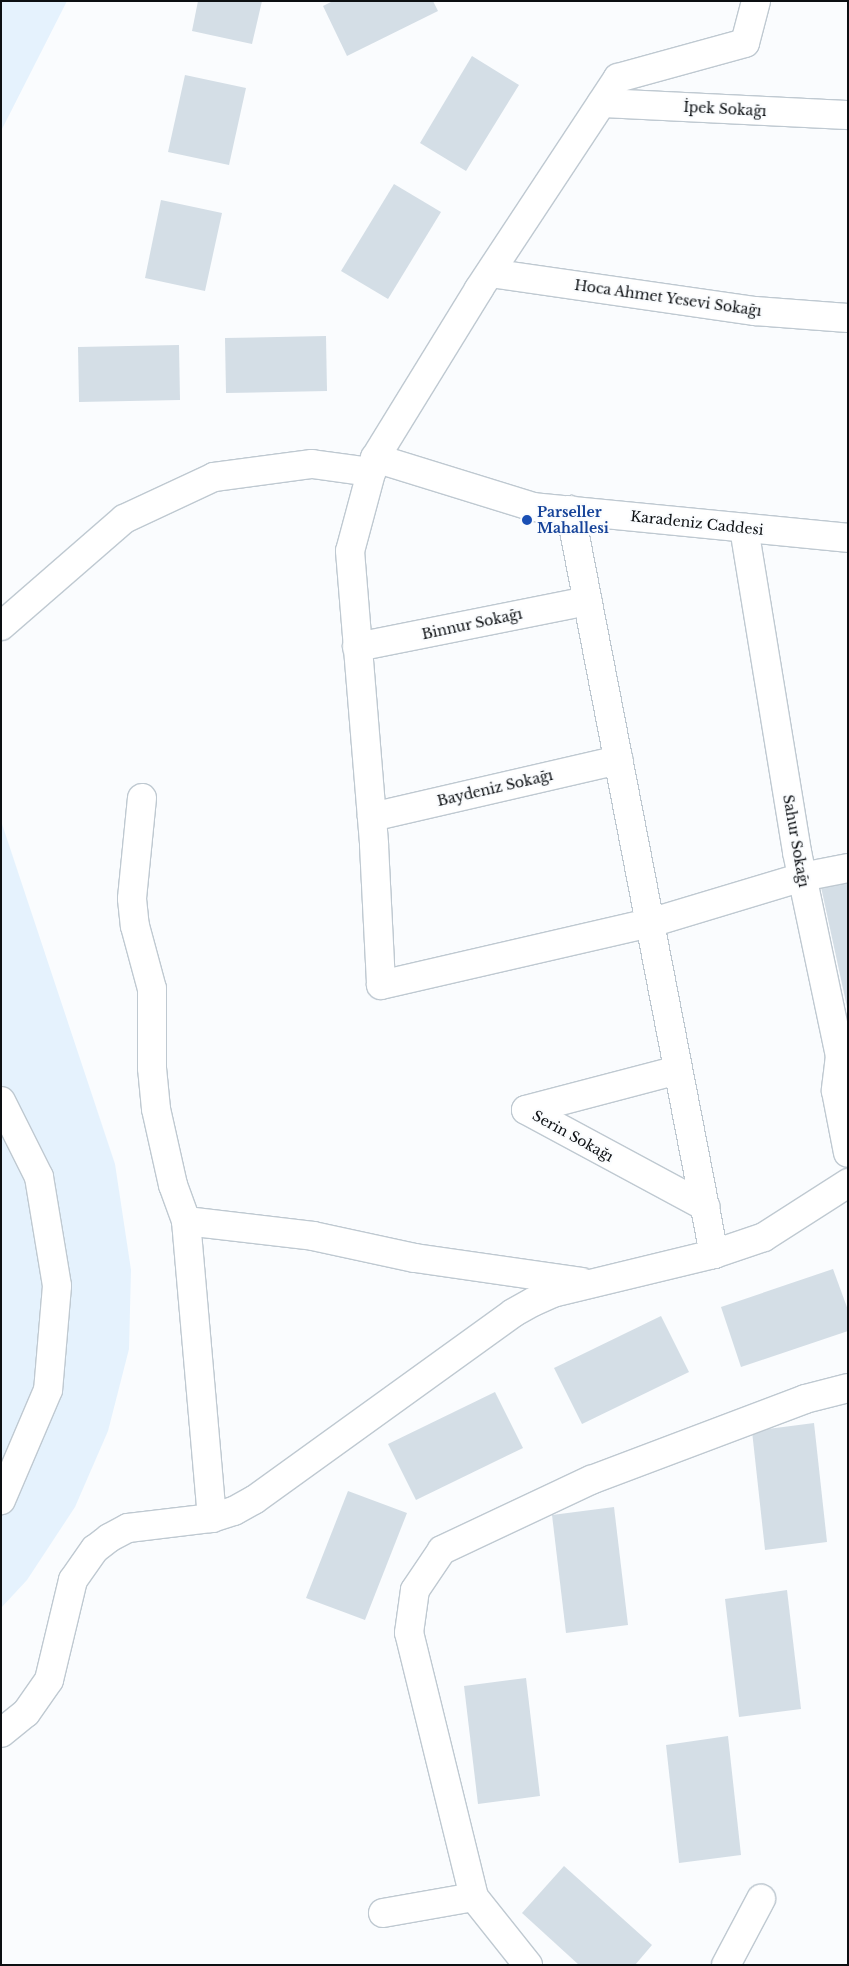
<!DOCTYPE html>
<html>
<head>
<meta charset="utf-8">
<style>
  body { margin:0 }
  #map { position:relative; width:849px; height:1966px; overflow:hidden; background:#fafcfe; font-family:"Libre Baskerville",serif }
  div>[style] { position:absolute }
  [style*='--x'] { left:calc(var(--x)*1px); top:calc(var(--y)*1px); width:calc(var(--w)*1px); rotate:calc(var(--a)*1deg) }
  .built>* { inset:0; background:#e5f2fd }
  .building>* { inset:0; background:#d4dee6 }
  .roads { filter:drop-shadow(1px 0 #bfc9d1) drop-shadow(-1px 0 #bfc9d1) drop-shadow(0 1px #bfc9d1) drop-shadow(0 -1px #bfc9d1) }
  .minor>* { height:28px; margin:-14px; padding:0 14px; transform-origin:14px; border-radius:14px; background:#fff }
  .dots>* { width:14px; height:14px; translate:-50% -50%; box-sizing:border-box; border:2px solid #fafcfe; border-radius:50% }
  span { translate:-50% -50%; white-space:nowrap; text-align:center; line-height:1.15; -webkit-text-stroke:4px #fafcfe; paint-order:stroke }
  .street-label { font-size:14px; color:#0c0f12 }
  .transit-label { font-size:14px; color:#164399; font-weight:700 }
  .left { translate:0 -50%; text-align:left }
  .frame { position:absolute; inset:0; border:2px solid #0c0f12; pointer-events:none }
</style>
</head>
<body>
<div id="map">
  <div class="built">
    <div style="clip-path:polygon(1px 1px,67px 1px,1px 131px)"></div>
    <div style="clip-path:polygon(1px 821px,115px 1164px,131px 1270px,129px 1349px,108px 1431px,75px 1507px,27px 1580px,1px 1608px)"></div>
  </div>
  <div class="building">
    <div style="clip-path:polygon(198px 1px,262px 1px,252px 44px,192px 31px)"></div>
    <div style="clip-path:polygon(333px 1px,433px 1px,438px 11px,347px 56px,323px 6px)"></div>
    <div style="clip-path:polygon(472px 56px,519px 85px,466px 171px,420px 143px)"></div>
    <div style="clip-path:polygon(185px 75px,246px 88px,229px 165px,168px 152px)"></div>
    <div style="clip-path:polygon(394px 184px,441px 212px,388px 299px,341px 271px)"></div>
    <div style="clip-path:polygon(161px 200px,222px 213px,205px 291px,145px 278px)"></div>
    <div style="clip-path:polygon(326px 336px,327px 391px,226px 393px,225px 338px)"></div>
    <div style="clip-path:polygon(179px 345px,180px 400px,79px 402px,78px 347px)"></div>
    <div style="clip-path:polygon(848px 883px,848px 1007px,847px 1007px,821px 887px)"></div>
    <div style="clip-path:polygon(833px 1269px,848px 1310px,848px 1331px,741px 1367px,721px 1307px)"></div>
    <div style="clip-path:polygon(661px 1316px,689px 1372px,582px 1424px,554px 1368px)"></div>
    <div style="clip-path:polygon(495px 1392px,523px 1448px,416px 1500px,388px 1444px)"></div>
    <div style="clip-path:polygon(814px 1423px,827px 1542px,765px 1550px,752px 1431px)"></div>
    <div style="clip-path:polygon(348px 1491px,407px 1513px,365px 1620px,306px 1598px)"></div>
    <div style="clip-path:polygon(614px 1507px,628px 1625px,566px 1633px,552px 1515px)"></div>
    <div style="clip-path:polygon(787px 1590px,801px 1709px,739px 1717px,725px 1599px)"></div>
    <div style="clip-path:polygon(526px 1678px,540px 1796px,478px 1804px,464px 1686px)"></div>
    <div style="clip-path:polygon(728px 1736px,741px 1855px,679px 1863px,666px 1745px)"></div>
    <div style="clip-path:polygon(564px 1866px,652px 1945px,635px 1965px,579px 1965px,522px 1913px)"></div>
  </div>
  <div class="roads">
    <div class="minor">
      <div style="--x:756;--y:1;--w:43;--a:104.7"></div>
      <div style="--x:745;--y:43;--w:132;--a:164.6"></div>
      <div style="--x:618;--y:78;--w:253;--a:123.4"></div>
      <div style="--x:479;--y:289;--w:198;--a:121.6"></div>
      <div style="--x:375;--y:458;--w:96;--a:105"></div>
      <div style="--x:350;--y:551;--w:295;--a:85.3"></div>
      <div style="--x:374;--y:845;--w:140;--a:87.1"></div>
      <div style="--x:381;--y:985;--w:276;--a:-13"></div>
      <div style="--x:650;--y:923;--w:159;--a:-16.8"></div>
      <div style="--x:802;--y:877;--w:47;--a:-11.1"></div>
      <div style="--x:602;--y:103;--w:246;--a:2.8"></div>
      <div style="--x:490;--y:273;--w:268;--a:8.2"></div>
      <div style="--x:755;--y:311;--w:93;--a:4.3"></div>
      <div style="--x:375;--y:458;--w:165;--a:17.2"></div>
      <div style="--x:533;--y:507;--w:317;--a:5.6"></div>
      <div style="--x:570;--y:510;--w:758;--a:79.05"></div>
      <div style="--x:744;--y:528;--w:328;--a:80.7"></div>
      <div style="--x:797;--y:852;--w:208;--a:78.1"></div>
      <div style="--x:840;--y:1056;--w:35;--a:97"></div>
      <div style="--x:836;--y:1091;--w:63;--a:79"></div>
      <div style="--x:1;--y:626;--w:163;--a:-41"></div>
      <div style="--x:124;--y:519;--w:99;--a:-25"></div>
      <div style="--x:214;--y:477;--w:99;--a:-7.6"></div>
      <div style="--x:312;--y:464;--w:60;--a:7.7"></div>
      <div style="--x:357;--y:647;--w:235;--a:-11.3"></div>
      <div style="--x:142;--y:798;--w:101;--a:95.7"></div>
      <div style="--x:132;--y:899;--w:27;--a:84"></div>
      <div style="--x:135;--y:926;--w:65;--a:74.9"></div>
      <div style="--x:152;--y:989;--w:79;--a:90"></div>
      <div style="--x:152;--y:1068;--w:41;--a:84.4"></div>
      <div style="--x:156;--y:1109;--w:78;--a:77.4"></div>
      <div style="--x:173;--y:1185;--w:38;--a:70"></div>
      <div style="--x:372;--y:817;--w:253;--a:-13"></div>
      <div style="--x:678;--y:1070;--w:157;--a:165.3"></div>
      <div style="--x:526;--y:1110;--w:204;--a:28.3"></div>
      <div style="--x:1;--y:1101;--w:85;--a:63.4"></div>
      <div style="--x:39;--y:1177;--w:110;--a:80.6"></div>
      <div style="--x:57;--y:1286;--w:104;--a:94.9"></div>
      <div style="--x:48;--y:1390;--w:120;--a:113.1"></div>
      <div style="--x:212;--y:1518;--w:298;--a:-95"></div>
      <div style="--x:186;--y:1221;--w:128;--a:6.7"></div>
      <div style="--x:313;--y:1236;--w:104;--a:12.2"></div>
      <div style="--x:415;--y:1258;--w:168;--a:8.2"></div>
      <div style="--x:1;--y:1733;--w:32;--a:-39"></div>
      <div style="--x:26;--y:1713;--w:40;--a:-55.1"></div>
      <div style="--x:49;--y:1680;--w:103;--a:-76.5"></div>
      <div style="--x:73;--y:1580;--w:38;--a:-55"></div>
      <div style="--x:95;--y:1549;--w:18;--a:-38"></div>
      <div style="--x:109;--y:1538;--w:21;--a:-28"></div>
      <div style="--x:128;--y:1528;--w:85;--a:-6.8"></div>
      <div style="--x:212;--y:1518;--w:23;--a:-18"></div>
      <div style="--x:234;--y:1511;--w:23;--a:-29"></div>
      <div style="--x:254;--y:1500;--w:319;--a:-35.8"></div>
      <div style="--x:513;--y:1313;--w:23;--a:-29"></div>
      <div style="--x:533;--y:1302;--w:22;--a:-24"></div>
      <div style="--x:553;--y:1293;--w:166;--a:-13.6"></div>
      <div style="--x:714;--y:1254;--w:53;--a:-18.8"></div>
      <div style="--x:764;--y:1237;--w:100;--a:-32.7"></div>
      <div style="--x:383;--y:1913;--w:92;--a:-10"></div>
      <div style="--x:528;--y:1965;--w:87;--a:-128.5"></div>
      <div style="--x:474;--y:1897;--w:272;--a:-103.8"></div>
      <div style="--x:409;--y:1633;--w:43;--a:-82.1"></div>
      <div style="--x:415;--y:1590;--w:48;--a:-56"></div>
      <div style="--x:442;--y:1550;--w:165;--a:-25.2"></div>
      <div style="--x:591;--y:1480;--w:229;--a:-20.7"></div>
      <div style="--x:805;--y:1399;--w:44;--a:-14.3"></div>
      <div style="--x:726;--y:1965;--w:75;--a:-62.1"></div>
    </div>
  </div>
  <div class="dots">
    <div style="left:527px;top:520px;background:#1a4fb4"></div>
  </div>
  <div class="street-label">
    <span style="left:725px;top:109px;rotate:3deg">İpek Sokağı</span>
    <span style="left:668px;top:298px;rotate:8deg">Hoca Ahmet Yesevi Sokağı</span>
    <span style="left:697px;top:523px;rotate:6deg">Karadeniz Caddesi</span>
    <span style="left:472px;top:624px;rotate:-12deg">Binnur Sokağı</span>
    <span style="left:495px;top:788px;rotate:-13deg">Baydeniz Sokağı</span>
    <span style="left:796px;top:841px;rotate:80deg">Sahur Sokağı</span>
    <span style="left:573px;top:1136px;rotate:29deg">Serin Sokağı</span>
  </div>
  <div class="transit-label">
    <span class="left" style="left:537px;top:520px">Parseller<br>Mahallesi</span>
  </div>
  <div class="frame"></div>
</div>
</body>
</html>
